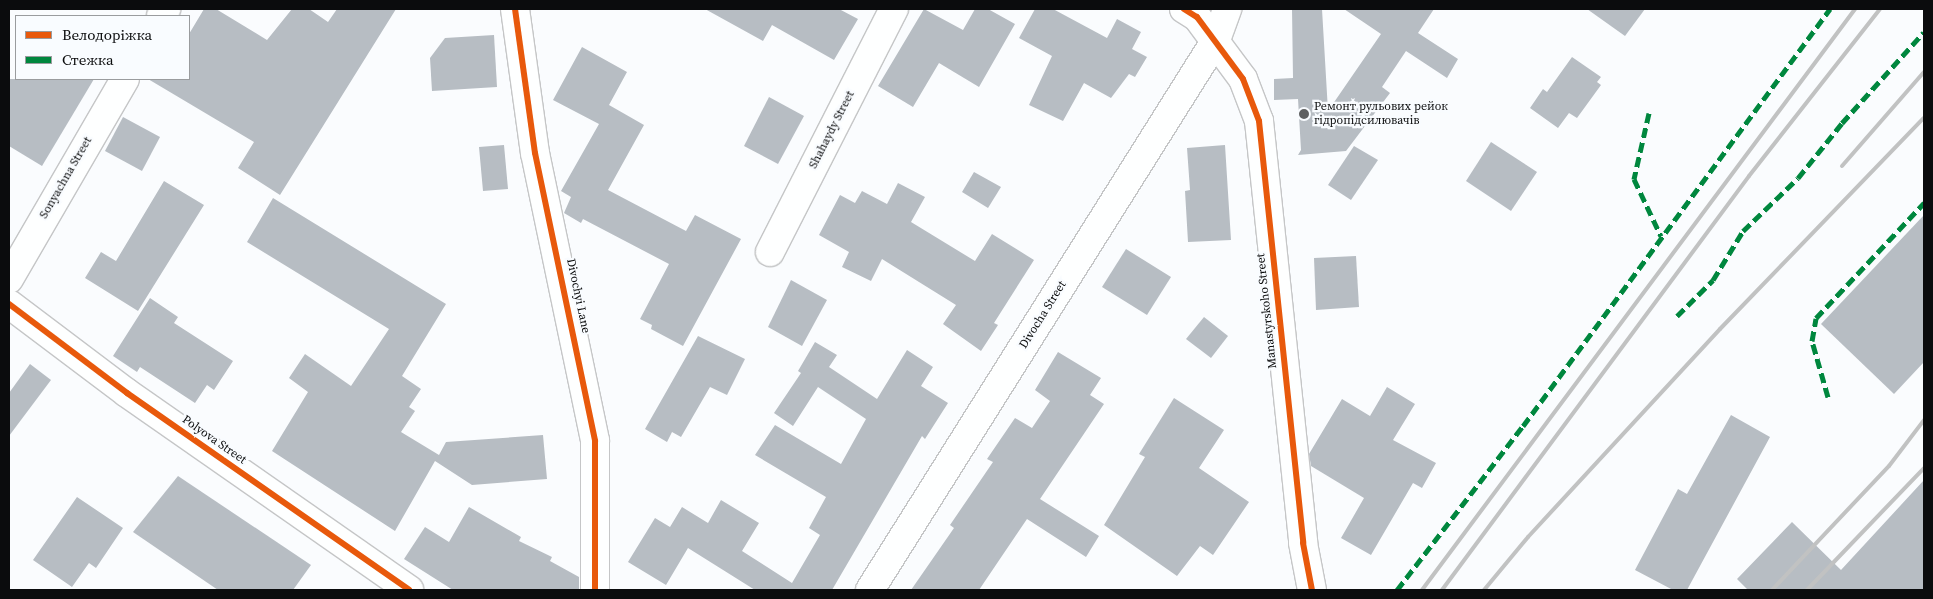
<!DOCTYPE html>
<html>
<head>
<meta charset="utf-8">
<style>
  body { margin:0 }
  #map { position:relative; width:1933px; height:599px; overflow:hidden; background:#fafcfe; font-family:"Source Serif 4",serif }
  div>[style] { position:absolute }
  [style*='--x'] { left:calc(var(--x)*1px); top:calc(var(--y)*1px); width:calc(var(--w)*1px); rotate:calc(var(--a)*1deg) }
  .building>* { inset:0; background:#b7bdc3 }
  .roads { filter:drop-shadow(1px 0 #c5c6c7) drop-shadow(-1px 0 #c5c6c7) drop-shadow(0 1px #c5c6c7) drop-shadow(0 -1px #c5c6c7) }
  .street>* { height:28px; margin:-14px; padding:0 14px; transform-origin:14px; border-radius:14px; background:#feffff }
  .secondary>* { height:28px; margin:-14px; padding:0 14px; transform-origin:14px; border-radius:14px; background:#feffff }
  .rail>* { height:4px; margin:-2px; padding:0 2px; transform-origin:2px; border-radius:2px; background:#c1c2c2 }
  .quiet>* { height:5px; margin-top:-2.5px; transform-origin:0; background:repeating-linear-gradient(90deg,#00873e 0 10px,transparent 0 15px) }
  .cycleway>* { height:6px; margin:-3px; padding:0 3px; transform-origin:3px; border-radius:3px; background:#e8590c }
  .dots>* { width:14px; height:14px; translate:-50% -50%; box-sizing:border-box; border:2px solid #f9fcff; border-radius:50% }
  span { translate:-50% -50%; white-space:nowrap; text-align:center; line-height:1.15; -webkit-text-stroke:4.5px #f9fcff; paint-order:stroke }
  .poi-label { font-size:12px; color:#0b0c0d }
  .left { translate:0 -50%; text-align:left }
  .street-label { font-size:12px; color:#0b0c0d }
  .frame { position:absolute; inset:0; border:10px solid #0b0c0d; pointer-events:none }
  .legend { position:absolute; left:15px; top:15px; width:175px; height:65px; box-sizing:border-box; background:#f9fcff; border:1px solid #9a9c9e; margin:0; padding:6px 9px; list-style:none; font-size:15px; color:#0b0c0d }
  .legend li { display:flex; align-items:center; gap:10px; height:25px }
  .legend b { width:25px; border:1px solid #9a9c9e }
</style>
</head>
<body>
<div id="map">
  <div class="building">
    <div style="clip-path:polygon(204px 9px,216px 9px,267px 40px,292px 9px,309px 9px,328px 22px,337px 9px,396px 9px,280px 195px,238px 168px,254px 142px,148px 79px,189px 79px,189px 34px)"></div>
    <div style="clip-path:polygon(705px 9px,839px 9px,858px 19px,834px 60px,772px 25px,763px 41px)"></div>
    <div style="clip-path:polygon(924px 9px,963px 30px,975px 9px,988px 9px,1015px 24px,979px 87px,939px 63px,913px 107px,878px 86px)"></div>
    <div style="clip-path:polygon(1035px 9px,1053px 9px,1107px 38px,1117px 19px,1141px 32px,1132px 49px,1147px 57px,1135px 77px,1129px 74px,1111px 98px,1084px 83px,1063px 121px,1029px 105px,1052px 56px,1019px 38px)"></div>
    <div style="clip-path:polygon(1292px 9px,1322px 9px,1328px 111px,1381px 34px,1344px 9px,1434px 9px,1418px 33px,1458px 59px,1447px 78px,1406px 51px,1382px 87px,1390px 93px,1346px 151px,1298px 155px,1301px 150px,1298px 99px,1274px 100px,1274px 79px,1293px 78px)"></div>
    <div style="clip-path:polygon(1587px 9px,1645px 9px,1625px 36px)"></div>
    <div style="clip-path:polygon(494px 35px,497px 87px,432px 91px,430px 58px,445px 38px)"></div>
    <div style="clip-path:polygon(582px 47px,627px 72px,609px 105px,644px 125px,608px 190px,686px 231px,695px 215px,741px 239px,683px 346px,651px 329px,652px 325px,640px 319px,669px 264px,583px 219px,581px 223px,564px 213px,571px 197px,561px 191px,599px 124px,553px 100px)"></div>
    <div style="clip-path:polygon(1572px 57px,1601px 77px,1597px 82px,1601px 85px,1577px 118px,1569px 113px,1558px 128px,1530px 108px,1543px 89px,1547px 92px)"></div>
    <div style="clip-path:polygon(9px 79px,94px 79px,42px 166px,9px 146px)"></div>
    <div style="clip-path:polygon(769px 97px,804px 116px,778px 164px,744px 146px)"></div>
    <div style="clip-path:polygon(123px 117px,160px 137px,142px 171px,105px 151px)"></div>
    <div style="clip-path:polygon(1491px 142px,1537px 172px,1511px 211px,1466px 181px)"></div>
    <div style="clip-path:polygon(504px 145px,508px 189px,483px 191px,479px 147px)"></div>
    <div style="clip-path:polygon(1225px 145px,1231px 240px,1188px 242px,1185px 191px,1190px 190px,1187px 148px)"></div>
    <div style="clip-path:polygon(1354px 146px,1378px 160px,1351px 200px,1328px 185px)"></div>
    <div style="clip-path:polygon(974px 172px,1001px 187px,988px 208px,962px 192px)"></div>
    <div style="clip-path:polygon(164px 181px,204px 205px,138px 311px,85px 278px,101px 252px,116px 261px)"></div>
    <div style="clip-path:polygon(898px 183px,925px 197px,911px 222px,975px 261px,992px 234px,1034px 260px,994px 323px,998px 325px,981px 351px,943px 324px,956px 305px,882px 259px,871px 281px,842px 267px,849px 252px,819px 235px,840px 195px,855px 203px,862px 191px,887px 204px)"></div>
    <div style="clip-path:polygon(273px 198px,446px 304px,402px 376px,421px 389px,409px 407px,415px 411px,401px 432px,439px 455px,446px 442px,543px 435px,547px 479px,472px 485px,435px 461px,395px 531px,272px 451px,308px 392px,289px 378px,305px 354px,351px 386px,389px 329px,247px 242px)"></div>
    <div style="clip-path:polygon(1924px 215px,1924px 362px,1894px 394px,1821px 324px)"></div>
    <div style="clip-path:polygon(1126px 249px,1171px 277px,1147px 315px,1102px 287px)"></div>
    <div style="clip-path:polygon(1356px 256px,1359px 307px,1316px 310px,1314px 258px)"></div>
    <div style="clip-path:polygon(791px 280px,827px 300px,802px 346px,768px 327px)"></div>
    <div style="clip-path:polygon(150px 298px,178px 317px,174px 323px,233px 361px,214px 390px,207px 385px,195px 403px,140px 367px,137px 372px,113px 356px)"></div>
    <div style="clip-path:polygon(1204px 317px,1228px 336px,1211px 358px,1186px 339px)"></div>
    <div style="clip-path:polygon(698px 336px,745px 359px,727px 395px,710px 387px,681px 437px,672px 432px,667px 442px,645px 429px)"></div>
    <div style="clip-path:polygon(815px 342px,837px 355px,829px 367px,877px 399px,907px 350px,933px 367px,921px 386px,948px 403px,925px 439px,922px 436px,832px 590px,755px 590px,688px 548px,666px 585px,628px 562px,655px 518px,670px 527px,682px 507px,708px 523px,721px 500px,759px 523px,742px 551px,792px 583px,820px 535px,809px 528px,826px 497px,755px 455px,775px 425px,841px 464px,866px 419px,818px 387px,793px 426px,774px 413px,801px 373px,798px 371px)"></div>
    <div style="clip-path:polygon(1058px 352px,1101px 378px,1090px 395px,1104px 404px,1040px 499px,1099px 536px,1086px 557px,1027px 519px,979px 590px,911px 590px,954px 528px,950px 525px,993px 462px,987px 459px,1015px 418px,1032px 428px,1050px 401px,1035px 390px)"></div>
    <div style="clip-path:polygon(30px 364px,51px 380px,9px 436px,9px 393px)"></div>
    <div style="clip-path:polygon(1387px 387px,1415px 404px,1393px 440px,1436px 463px,1422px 488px,1413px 483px,1371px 555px,1341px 538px,1364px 498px,1311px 466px,1309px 454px,1342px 399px,1370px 416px)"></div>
    <div style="clip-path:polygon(1174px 398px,1224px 430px,1199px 468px,1249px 502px,1213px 555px,1200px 546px,1177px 576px,1104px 525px,1145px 457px,1139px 454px)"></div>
    <div style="clip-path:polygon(1731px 415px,1770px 437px,1687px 590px,1673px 590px,1635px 570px,1678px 489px,1687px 494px)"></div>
    <div style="clip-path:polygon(178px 476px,311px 565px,293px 590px,218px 590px,133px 532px)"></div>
    <div style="clip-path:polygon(1924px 480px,1924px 590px,1748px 590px,1737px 579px,1792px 522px,1841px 570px)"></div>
    <div style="clip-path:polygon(77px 497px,123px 528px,96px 568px,89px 563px,72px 587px,33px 560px)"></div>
    <div style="clip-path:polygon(469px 507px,521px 537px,519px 541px,552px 557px,550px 561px,579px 577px,579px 590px,453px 590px,404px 559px,425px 527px,449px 542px)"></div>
  </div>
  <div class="roads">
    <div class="street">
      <div style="--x:515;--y:9;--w:145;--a:82.1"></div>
      <div style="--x:535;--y:153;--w:294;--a:78.2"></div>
      <div style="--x:595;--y:441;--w:149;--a:90"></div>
      <div style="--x:1184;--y:9;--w:15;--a:32"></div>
      <div style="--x:1197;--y:17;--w:77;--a:53.4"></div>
      <div style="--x:1243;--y:79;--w:45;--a:69.1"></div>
      <div style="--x:1259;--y:121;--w:424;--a:84"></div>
      <div style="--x:1303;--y:543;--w:48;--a:79.2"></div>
      <div style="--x:161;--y:16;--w:9;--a:-54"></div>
      <div style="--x:770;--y:252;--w:273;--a:-63"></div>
      <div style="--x:9;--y:279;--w:231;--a:-59.9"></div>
      <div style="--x:9;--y:304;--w:148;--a:37"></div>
      <div style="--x:127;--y:393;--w:344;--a:34.9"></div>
    </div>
    <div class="secondary">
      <div style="--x:870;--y:590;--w:650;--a:-57.83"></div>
      <div style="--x:1216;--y:40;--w:33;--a:-70"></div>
    </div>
  </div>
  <div class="rail">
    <div style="--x:1842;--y:166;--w:125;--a:-48.9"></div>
    <div style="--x:1422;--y:590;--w:725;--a:-53.3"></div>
    <div style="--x:1442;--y:590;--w:515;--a:-53.44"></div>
    <div style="--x:1749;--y:176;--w:212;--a:-51.9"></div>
    <div style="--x:1484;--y:590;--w:69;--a:-50.3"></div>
    <div style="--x:1528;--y:537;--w:283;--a:-47.3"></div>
    <div style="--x:1720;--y:329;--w:293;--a:-46"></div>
    <div style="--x:1772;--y:590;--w:170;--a:-46.7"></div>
    <div style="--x:1889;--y:466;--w:58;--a:-52.7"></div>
    <div style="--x:1807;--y:590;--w:169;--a:-46.2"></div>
  </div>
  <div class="quiet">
    <div style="--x:1649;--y:113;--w:68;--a:102.8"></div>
    <div style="--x:1634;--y:179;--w:63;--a:64.7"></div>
    <div style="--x:1677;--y:316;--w:51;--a:-45"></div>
    <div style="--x:1713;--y:280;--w:57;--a:-58.5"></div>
    <div style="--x:1743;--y:231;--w:76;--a:-43.9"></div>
    <div style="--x:1798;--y:178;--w:70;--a:-51.3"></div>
    <div style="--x:1842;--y:123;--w:122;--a:-48"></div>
    <div style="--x:1828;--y:397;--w:58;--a:-105.9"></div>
    <div style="--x:1812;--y:341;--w:23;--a:-80"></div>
    <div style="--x:1816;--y:318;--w:158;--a:-46.8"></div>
    <div style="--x:1397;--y:590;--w:207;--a:-52.5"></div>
    <div style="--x:1523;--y:426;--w:518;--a:-53.64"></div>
  </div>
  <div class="cycleway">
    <div style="--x:515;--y:9;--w:145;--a:82.1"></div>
    <div style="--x:535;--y:153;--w:294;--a:78.2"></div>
    <div style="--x:595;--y:441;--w:149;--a:90"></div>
    <div style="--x:1184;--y:9;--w:15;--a:32"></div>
    <div style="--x:1197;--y:17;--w:77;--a:53.4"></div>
    <div style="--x:1243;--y:79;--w:45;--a:69.1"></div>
    <div style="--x:1259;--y:121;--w:424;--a:84"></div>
    <div style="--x:1303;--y:543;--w:48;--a:79.2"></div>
    <div style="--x:9;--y:304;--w:148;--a:37"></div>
    <div style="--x:127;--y:393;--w:344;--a:34.9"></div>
  </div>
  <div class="dots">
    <div style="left:1304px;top:114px;background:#5f6061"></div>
  </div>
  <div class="poi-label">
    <span class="left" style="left:1314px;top:114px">Ремонт рульових рейок<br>гідропідсилювачів</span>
  </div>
  <div class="street-label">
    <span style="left:832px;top:130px;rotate:-63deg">Shahaydy Street</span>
    <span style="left:66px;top:178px;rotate:-60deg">Sonyachna Street</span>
    <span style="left:578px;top:296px;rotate:78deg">Divochyi Lane</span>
    <span style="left:1267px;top:311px;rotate:-96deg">Manastyrskoho Street</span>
    <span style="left:1043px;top:315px;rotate:-58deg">Divocha Street</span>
    <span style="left:214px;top:440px;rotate:35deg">Polyova Street</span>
  </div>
  <div class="frame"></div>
  <ul class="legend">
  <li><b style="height:6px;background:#e8590c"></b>Велодоріжка</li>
  <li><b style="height:6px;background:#00873e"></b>Стежка</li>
  </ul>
</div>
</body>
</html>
